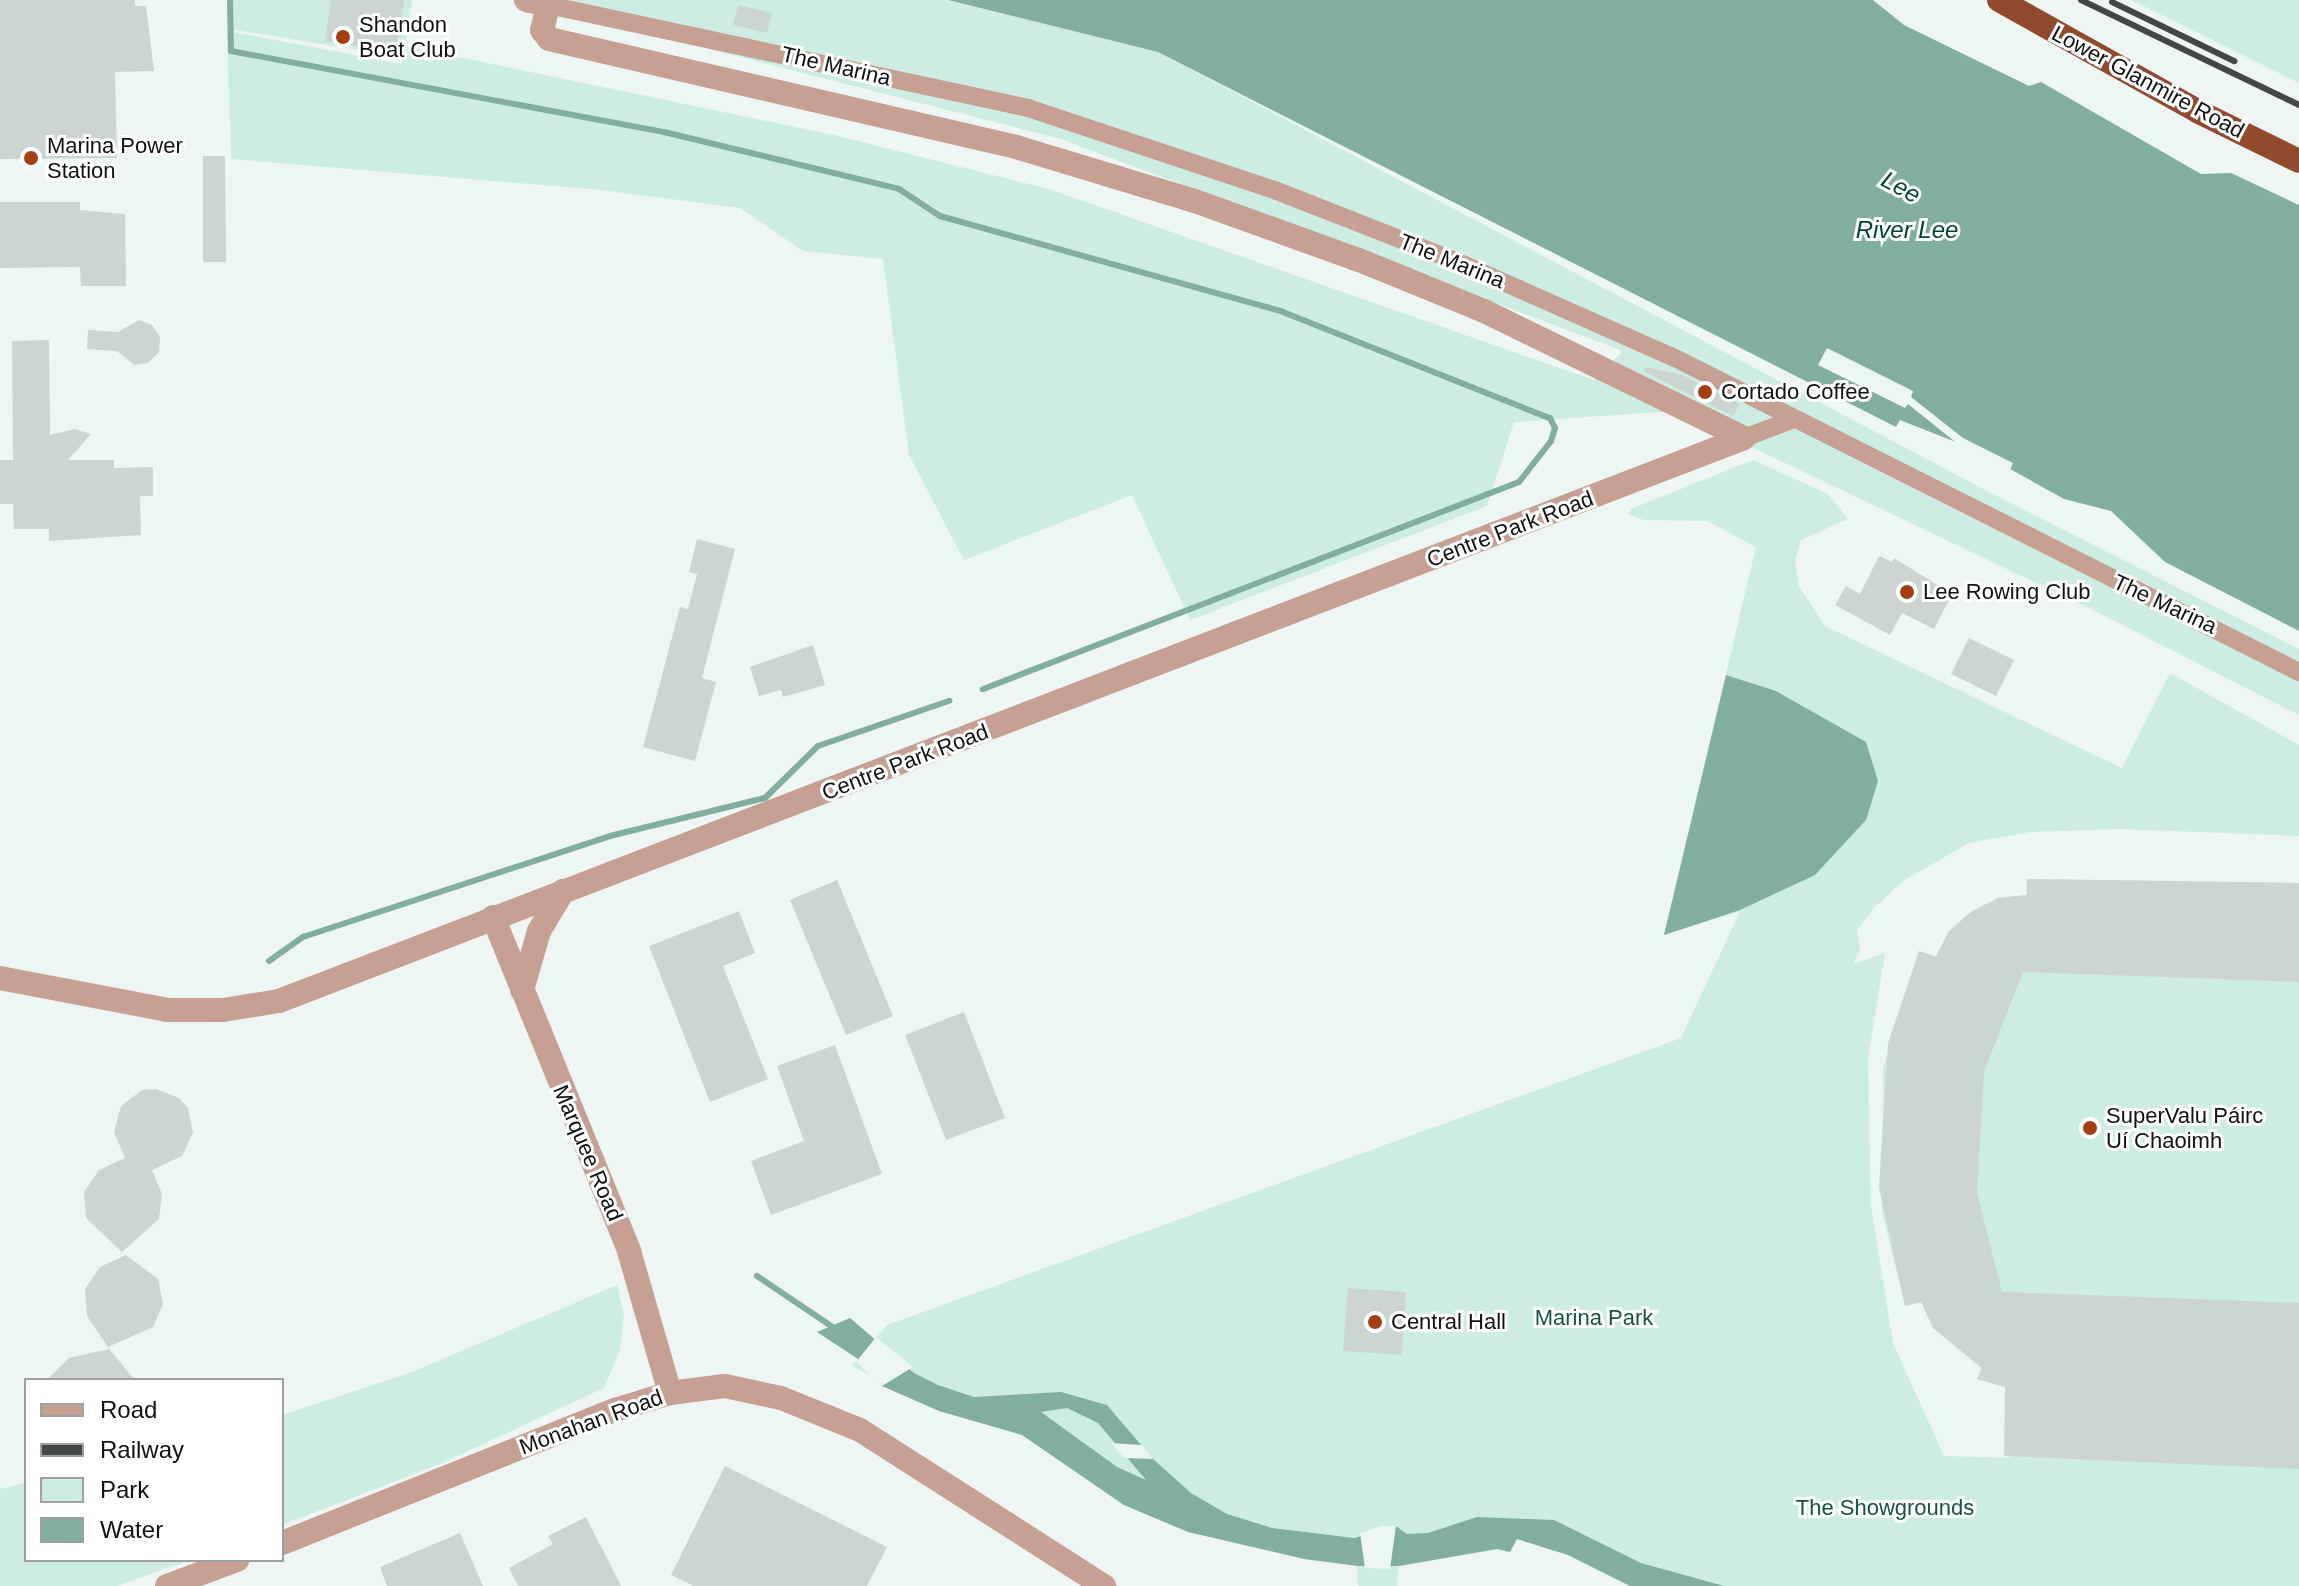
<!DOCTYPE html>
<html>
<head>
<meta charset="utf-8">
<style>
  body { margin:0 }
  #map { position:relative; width:2299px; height:1586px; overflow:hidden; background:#edf6f3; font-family:Helvetica,sans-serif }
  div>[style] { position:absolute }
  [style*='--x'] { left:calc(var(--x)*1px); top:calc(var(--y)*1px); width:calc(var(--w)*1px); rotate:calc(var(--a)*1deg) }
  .green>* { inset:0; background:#cdede3 }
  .water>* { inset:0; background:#81aea0 }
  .pier>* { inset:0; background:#edf6f3 }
  .stream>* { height:6px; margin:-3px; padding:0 3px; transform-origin:3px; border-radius:3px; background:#81aea0 }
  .building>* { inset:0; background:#cdd5d2 }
  .pedestrian>* { height:18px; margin:-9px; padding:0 9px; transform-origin:9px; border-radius:9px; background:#c6a092 }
  .minor>* { height:24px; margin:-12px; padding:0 12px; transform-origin:12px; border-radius:12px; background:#c6a092 }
  .tertiary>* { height:24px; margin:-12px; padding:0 12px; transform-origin:12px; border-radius:12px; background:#c6a092 }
  .trunk>* { height:24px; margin:-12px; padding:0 12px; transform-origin:12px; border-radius:12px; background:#924a2f }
  .rail>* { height:6px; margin:-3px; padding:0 3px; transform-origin:3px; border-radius:3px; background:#434746 }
  .dots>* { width:22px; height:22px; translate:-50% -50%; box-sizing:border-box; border:4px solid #fff; border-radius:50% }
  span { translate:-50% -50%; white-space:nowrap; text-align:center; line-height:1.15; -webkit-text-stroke:6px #fff; paint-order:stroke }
  .poi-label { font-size:22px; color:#0f1211 }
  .left { translate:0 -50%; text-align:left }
  .street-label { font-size:22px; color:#0f1211 }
  .park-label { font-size:22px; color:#165345 }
  .water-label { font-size:24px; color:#004436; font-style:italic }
  .legend { position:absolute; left:24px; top:1378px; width:260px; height:184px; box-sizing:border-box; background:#fff; border:2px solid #9fa0a0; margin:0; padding:10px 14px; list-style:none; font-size:24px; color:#0f1211 }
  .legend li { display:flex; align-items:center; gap:16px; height:40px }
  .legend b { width:40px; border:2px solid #9fa0a0 }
</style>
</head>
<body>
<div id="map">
  <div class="green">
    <div style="clip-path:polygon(232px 0,412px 0,405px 46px,834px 135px,1049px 189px,1594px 380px,1623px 351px,1061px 139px,517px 0,948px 0,1158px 52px,1987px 491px,2299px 649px,2299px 715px,2095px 611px,1676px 411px,1514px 422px,1487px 506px,1190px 620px,1132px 495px,964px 560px,909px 455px,883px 259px,803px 251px,740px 208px,601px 190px,231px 159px,227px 31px,401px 64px,404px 50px,400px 57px,231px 29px)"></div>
    <div style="clip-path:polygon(2131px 0,2299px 0,2299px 83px)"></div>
    <div style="clip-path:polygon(1753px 460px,1828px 494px,1848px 519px,1801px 540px,1795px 562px,1799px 586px,1825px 626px,2122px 768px,2170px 673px,2299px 745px,2299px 836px,2120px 829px,2030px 832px,1969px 843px,1903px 881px,1874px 908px,1857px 930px,1860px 951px,1853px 964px,1885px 953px,1868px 1059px,1871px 1206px,1893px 1343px,1944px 1456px,2013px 1458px,2004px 1456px,2007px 1388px,1977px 1379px,1981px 1368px,1933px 1328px,1922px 1302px,1905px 1306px,1882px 1212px,1883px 1068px,1919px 951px,1936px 956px,1949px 931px,1998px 898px,2026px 895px,2027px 879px,2299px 883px,2299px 1586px,1630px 1586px,1568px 1555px,1517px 1539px,1510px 1552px,1497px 1549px,1399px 1566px,1397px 1586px,1358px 1586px,1357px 1566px,1188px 1532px,1124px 1505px,1022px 1435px,939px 1411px,852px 1366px,887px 1325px,1681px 1038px,1740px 911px,1664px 935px,1756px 547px,1707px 521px,1644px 520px,1628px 514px,1631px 509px)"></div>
    <div style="clip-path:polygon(617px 1285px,624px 1316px,620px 1350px,604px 1388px,440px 1464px,282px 1525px,282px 1415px,412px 1372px)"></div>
    <div style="clip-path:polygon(26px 1483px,26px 1560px,190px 1560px,117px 1586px,0 1586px,0 1489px)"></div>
  </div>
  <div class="water">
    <div style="clip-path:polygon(948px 0,1873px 0,1904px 25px,2029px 86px,2041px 82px,2201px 174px,2231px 173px,2299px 205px,2299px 631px,2165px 562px,2111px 511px,2064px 499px,1976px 450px,1900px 420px,1896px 427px,1158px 52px)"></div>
    <div style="clip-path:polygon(1726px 675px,1776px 691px,1866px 742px,1878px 781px,1866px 820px,1815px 875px,1740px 910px,1664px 935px)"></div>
    <div style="clip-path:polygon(evenodd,850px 1318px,914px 1373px,938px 1385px,974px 1397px,1061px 1392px,1107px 1405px,1153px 1459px,1191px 1493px,1227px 1514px,1272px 1528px,1354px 1538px,1396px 1526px,1407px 1534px,1428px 1533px,1477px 1517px,1554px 1520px,1641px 1563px,1724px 1586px,1630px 1586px,1568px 1555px,1517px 1539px,1510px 1552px,1497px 1549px,1399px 1566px,1358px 1566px,1304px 1559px,1188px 1532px,1124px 1505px,1022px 1435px,939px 1411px,882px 1386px,858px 1359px,817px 1332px,850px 1318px,1067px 1408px,1098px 1423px,1146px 1480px,1117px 1467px,1041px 1412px,1067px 1408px)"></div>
  </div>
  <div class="pier">
    <div style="clip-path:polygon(1827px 348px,1913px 391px,1911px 397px,1963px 438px,2013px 463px,2008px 475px,1957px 448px,1959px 445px,1908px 404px,1905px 408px,1818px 365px)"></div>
    <div style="clip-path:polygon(876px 1337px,913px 1367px,882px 1386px,856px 1362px)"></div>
    <div style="clip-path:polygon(1111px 1443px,1142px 1445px,1153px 1459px,1124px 1458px)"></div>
    <div style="clip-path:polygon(1381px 1526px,1396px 1526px,1390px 1569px,1365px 1568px,1360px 1533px)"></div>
  </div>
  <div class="stream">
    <div style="--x:230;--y:0;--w:51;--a:88.9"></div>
    <div style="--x:231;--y:51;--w:441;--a:10.6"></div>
    <div style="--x:664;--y:132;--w:242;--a:13.6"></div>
    <div style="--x:899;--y:189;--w:49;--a:33.4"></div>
    <div style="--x:940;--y:216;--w:356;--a:15.6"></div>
    <div style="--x:1283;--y:312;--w:287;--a:21.7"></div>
    <div style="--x:1550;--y:418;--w:11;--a:63"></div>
    <div style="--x:1555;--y:428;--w:14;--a:107"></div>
    <div style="--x:1551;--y:441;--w:52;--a:128"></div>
    <div style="--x:1519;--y:482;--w:575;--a:158.88"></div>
    <div style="--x:269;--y:961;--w:42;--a:-35.2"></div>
    <div style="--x:303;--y:937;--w:323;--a:-18.2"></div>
    <div style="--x:610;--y:836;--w:160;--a:-13.8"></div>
    <div style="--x:765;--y:798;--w:74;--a:-44.5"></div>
    <div style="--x:818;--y:746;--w:139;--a:-19"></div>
    <div style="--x:757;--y:1276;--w:97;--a:34"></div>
  </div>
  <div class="building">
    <div style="clip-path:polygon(0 0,135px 0,135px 6px,146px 6px,154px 71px,115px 72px,117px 158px,0 159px)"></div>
    <div style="clip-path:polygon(331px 0,404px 0,396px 52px,325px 41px)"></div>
    <div style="clip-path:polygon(738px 5px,772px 13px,767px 33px,733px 25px)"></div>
    <div style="clip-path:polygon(203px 156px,225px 156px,226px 262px,203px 262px)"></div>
    <div style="clip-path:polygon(0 202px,80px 202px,80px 210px,125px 214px,126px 286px,81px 286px,80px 267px,0 268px)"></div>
    <div style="clip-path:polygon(139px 320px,152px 325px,160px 337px,159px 352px,148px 363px,134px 365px,117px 351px,87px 349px,88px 330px,118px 332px)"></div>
    <div style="clip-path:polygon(49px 340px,50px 435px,75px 429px,91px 434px,68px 460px,114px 460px,114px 468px,153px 467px,153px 496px,140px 496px,141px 535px,49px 541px,49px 529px,14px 529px,13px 504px,0 504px,0 460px,13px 460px,12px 341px)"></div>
    <div style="clip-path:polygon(1646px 367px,1682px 375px,1740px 404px,1733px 416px,1666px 383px,1644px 371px)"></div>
    <div style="clip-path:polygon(697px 539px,735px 549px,702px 678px,716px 682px,695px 761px,643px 747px,680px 607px,688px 609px,697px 574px,689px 572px)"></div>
    <div style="clip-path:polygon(1879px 556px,1892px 562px,1894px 558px,1952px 594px,1934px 629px,1902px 613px,1890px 635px,1835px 605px,1846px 586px,1860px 594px)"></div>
    <div style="clip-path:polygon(1969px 638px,2014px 660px,1996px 696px,1951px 674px)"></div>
    <div style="clip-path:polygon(813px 645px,825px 685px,783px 697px,781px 690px,759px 696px,750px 667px)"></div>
    <div style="clip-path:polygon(2027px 879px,2299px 883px,2299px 982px,2023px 972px,1984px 1072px,1977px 1193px,2002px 1292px,2299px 1303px,2299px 1469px,2004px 1456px,2005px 1387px,1977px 1379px,1982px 1368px,1933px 1328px,1921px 1302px,1905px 1306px,1879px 1188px,1888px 1043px,1919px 951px,1936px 957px,1949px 931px,1972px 911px,1998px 898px,2027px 895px)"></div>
    <div style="clip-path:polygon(837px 880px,893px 1016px,846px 1035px,790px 900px)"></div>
    <div style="clip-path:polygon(739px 911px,755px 953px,723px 966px,768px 1079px,710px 1102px,649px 946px)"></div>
    <div style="clip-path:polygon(964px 1012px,1005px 1118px,946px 1140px,905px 1035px)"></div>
    <div style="clip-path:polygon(835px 1045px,882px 1174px,771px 1215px,751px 1161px,804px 1141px,777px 1066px)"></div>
    <div style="clip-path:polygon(156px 1089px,179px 1098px,188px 1108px,193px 1133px,182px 1156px,152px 1170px,162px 1194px,159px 1219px,122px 1252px,86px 1218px,84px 1192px,99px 1170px,125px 1158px,114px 1132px,121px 1106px,142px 1090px)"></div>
    <div style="clip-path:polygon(126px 1255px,158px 1279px,163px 1304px,153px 1327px,108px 1347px,87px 1316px,85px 1289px,100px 1267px)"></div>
    <div style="clip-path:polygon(1348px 1288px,1406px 1292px,1402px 1355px,1343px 1351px)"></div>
    <div style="clip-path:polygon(109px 1349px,135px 1380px,47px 1380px,69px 1358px)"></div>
    <div style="clip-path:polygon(725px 1466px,887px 1547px,867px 1586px,694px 1586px,671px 1575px)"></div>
    <div style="clip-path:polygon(586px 1517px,621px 1586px,518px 1586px,509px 1568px,553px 1544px,548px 1536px)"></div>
    <div style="clip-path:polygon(460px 1533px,483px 1586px,387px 1586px,380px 1567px)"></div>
  </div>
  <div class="pedestrian">
    <div style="--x:548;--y:5;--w:491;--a:12.1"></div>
    <div style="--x:1028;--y:108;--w:262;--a:18.4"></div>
    <div style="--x:1277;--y:191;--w:194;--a:21.4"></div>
    <div style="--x:1458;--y:262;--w:237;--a:23.9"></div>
    <div style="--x:1675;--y:358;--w:699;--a:26.71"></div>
    <div style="--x:1744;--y:438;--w:53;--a:-20.8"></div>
  </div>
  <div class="minor">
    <div style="--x:526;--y:0;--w:23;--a:13"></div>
    <div style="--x:548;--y:5;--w:26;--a:103"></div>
    <div style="--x:542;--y:30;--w:11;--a:52"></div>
    <div style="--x:549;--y:39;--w:479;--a:13"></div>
    <div style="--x:1016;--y:147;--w:184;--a:16.8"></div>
    <div style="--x:1192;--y:200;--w:177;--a:19.8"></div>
    <div style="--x:1359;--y:260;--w:135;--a:22.2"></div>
    <div style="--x:1484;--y:311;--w:289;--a:26"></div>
  </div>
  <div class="tertiary">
    <div style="--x:493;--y:917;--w:361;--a:67.8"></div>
    <div style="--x:629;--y:1251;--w:148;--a:73.9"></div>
    <div style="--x:0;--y:978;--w:170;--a:10.8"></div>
    <div style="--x:167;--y:1010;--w:56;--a:0"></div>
    <div style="--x:223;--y:1010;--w:57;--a:-9.1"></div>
    <div style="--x:279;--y:1001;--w:1569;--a:-21.02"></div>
    <div style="--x:522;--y:990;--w:61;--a:-73.9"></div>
    <div style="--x:539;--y:931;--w:47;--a:-59"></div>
    <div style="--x:282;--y:1543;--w:359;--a:-21.8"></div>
    <div style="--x:615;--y:1410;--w:58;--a:-17.2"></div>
    <div style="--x:670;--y:1393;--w:55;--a:-7.3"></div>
    <div style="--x:725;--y:1386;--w:57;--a:12.1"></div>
    <div style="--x:781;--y:1398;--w:85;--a:22.1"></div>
    <div style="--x:860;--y:1430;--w:290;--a:32.6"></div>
    <div style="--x:167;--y:1586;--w:75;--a:-20.4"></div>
  </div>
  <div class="trunk">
    <div style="--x:1999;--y:0;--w:229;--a:29.2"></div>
    <div style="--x:2199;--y:112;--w:111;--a:26.1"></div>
  </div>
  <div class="rail">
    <div style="--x:2081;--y:0;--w:242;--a:25.7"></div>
    <div style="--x:2112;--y:2;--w:136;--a:25.8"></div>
  </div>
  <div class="dots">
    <div style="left:343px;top:37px;background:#a43f12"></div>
    <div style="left:31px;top:158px;background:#a43f12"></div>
    <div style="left:1705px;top:392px;background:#a43f12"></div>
    <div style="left:1907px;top:592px;background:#a43f12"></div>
    <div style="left:2090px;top:1128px;background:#a43f12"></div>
    <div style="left:1375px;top:1322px;background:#a43f12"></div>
  </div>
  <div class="poi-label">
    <span class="left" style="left:359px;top:37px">Shandon<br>Boat Club</span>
    <span class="left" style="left:47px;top:158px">Marina Power<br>Station</span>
    <span class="left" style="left:1721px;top:392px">Cortado Coffee</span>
    <span class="left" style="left:1923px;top:592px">Lee Rowing Club</span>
    <span class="left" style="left:2106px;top:1128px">SuperValu Páirc<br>Uí Chaoimh</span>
    <span class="left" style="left:1391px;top:1322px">Central Hall</span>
  </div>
  <div class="street-label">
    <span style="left:836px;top:66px;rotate:13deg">The Marina</span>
    <span style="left:2148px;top:82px;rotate:28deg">Lower Glanmire Road</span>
    <span style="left:1452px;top:261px;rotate:22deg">The Marina</span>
    <span style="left:1510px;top:529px;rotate:-21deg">Centre Park Road</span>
    <span style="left:2165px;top:604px;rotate:25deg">The Marina</span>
    <span style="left:905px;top:762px;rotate:-21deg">Centre Park Road</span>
    <span style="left:588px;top:1153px;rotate:67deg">Marquee Road</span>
    <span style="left:591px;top:1422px;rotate:-20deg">Monahan Road</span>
  </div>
  <div class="park-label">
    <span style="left:1594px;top:1318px">Marina Park</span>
    <span style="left:1885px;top:1508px">The Showgrounds</span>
  </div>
  <div class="water-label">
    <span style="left:1901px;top:187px;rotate:28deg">Lee</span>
    <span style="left:1907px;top:230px">River Lee</span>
  </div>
  <ul class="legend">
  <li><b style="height:10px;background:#c6a092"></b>Road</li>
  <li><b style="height:10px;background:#434746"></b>Railway</li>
  <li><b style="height:22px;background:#cdede3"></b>Park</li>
  <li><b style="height:22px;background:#81aea0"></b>Water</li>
  </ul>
</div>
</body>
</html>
